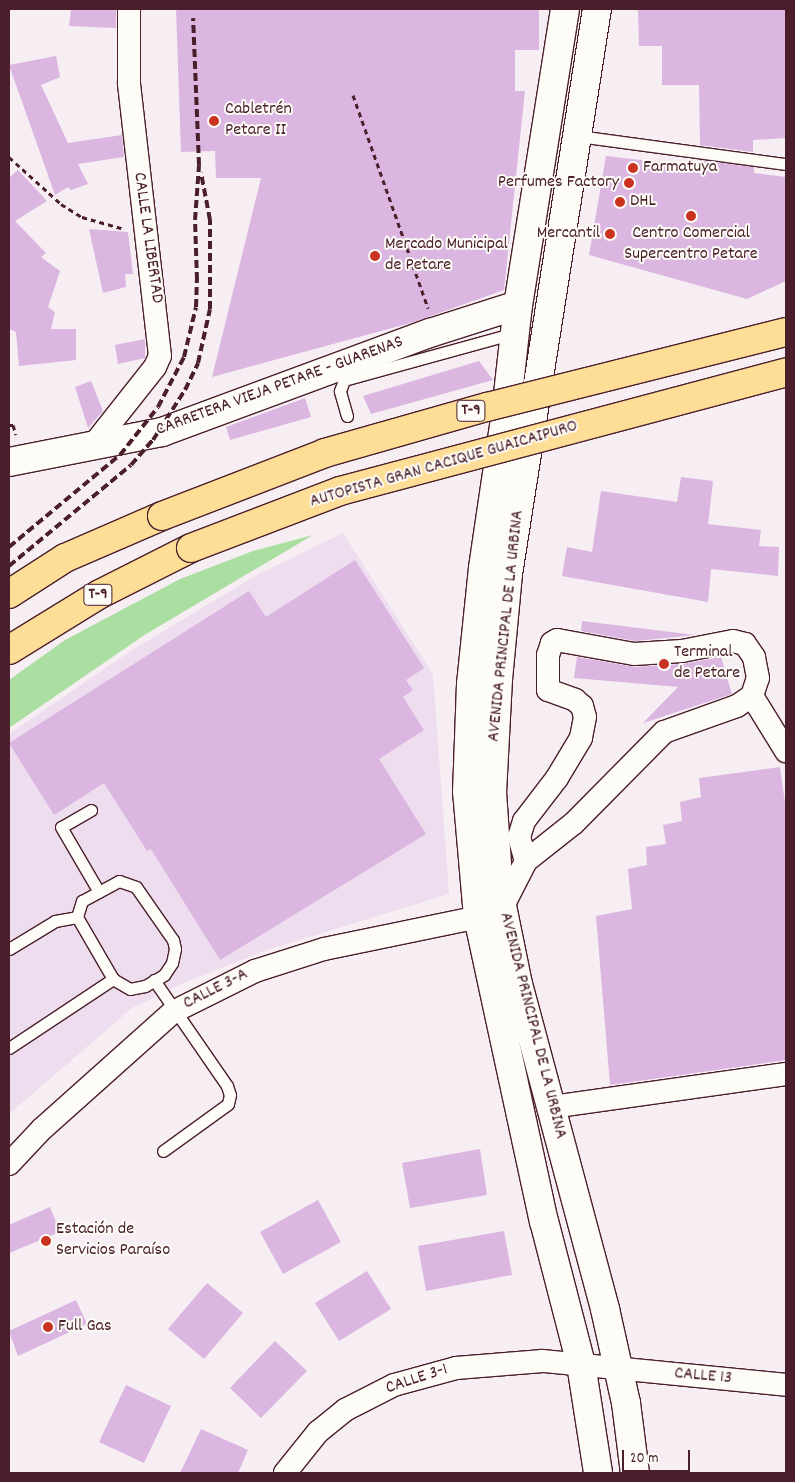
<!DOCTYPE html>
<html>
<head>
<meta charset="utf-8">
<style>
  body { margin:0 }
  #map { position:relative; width:795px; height:1482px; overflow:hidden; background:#f6eef3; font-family:Dekko,sans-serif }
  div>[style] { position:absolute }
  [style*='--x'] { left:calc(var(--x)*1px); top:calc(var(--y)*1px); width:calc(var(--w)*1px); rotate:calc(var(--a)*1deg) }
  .built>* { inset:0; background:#ede }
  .green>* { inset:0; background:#abdfa1 }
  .building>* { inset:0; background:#dab6e1 }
  .path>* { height:3px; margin-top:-1.5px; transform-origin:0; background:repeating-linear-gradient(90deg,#4a1f2b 0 5px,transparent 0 9px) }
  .roads { filter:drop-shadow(1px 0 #4a1f2b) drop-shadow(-1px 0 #4a1f2b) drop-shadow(0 1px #4a1f2b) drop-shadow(0 -1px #4a1f2b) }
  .lane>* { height:11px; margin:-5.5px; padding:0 5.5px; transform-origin:5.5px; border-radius:5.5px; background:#fdfcf7 }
  .street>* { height:22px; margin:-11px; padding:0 11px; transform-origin:11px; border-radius:11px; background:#fdfcf7 }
  .secondary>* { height:28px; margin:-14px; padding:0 14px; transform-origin:14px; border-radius:14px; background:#fdfcf7 }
  .highway>* { height:28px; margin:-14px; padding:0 14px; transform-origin:14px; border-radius:14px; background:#fedd96 }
  .rail>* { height:4px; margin-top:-2px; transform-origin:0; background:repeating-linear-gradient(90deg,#4a1f2b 0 8px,transparent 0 12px) }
  .bridges { filter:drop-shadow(1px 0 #4a1f2b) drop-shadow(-1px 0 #4a1f2b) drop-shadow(0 1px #4a1f2b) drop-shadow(0 -1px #4a1f2b) }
  .highway-bridge>* { height:28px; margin:-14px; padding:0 14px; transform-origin:14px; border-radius:14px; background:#fedd96 }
  .dots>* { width:14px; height:14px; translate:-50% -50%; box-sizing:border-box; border:2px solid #fdfcf7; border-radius:50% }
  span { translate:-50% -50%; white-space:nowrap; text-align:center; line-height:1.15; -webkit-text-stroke:4px #fdfcf7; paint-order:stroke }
  .shield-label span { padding:1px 4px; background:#fdfcf7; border:1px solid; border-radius:4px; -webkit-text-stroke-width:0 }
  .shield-label { font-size:16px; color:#4a1f2b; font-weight:700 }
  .poi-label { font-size:18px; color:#4a1f2b }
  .left { translate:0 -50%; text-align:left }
  .right { translate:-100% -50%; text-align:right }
  .street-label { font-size:18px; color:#4a1f2b }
  .frame { position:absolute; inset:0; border:10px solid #4a1f2b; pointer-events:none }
  .scale { position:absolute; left:622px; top:1450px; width:68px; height:22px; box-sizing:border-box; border:2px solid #4a1f2b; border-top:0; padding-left:6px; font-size:15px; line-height:18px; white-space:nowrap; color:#4a1f2b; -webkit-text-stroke:4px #fdfcf7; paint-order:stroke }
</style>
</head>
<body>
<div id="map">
  <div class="built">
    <div style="clip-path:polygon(343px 533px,433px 674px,449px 894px,267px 950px,188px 981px,132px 1008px,9px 1114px,9px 734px,126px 654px,255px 576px)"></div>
  </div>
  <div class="green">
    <div style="clip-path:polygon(313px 535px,146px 634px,9px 728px,9px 680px,65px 640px,180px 579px,253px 551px)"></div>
  </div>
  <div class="building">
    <div style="clip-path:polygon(71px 9px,116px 9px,116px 28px,69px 26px)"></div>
    <div style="clip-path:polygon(176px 9px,539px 9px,539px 50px,515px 50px,515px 91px,525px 91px,504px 290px,414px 322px,212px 377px,261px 178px,216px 178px,215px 151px,181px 152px)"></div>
    <div style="clip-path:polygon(638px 9px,786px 9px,786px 138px,753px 140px,753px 152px,700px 145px,699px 85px,662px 85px,662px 46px,639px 46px)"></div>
    <div style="clip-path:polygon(56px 56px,60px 77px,41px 85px,68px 143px,122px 135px,124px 157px,78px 164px,88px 184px,71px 190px,68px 187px,55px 195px,9px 65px)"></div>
    <div style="clip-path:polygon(606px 156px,701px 167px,700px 160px,754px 167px,754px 173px,786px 177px,786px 281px,747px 299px,589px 255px)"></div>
    <div style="clip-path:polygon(18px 170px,47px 201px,15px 221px,46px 253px,41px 257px,60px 271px,48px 307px,55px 312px,51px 329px,76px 329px,76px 360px,19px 366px,16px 332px,9px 329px,9px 178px)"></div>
    <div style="clip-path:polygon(89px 229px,128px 232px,133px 274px,125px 274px,126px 287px,103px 293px)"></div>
    <div style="clip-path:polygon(145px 339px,145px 358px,118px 364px,115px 345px)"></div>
    <div style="clip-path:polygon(479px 361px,493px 380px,371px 414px,363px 396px)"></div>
    <div style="clip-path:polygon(91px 381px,103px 411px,88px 428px,75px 387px)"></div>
    <div style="clip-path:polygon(305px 398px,311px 417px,230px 440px,226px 427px)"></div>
    <div style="clip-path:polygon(681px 477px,713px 481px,708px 524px,761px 530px,759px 546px,779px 547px,778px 576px,711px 569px,708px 602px,562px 576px,567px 547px,592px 552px,601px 491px,677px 502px)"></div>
    <div style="clip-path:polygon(355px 560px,424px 668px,406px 680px,413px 690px,403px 697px,424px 730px,379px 759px,426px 834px,220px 960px,151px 849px,147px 851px,104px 783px,54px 815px,9px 743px,249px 591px,266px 617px)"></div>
    <div style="clip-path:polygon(582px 621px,695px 635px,635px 641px,581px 631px)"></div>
    <div style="clip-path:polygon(577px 657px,635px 667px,683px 664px,721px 657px,732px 694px,643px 723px,678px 687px,574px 678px)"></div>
    <div style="clip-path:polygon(780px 767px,786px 810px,786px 1060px,610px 1085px,596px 916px,632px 909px,628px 869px,647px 865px,646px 847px,666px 844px,663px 825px,682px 821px,680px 802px,701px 797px,699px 778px)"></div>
    <div style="clip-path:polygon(480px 1149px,487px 1195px,410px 1208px,402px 1163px)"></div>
    <div style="clip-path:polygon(318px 1200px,341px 1242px,283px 1274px,260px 1232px)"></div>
    <div style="clip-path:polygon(50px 1207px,60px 1232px,9px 1253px,9px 1225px)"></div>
    <div style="clip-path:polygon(504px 1231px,512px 1275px,426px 1291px,418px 1246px)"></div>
    <div style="clip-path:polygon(367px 1271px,391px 1309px,339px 1341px,315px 1303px)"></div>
    <div style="clip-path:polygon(207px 1283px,243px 1313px,204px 1359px,168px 1329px)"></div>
    <div style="clip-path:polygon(76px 1300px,87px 1324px,18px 1356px,9px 1331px)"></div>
    <div style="clip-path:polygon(275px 1341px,307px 1371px,261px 1418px,230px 1388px)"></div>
    <div style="clip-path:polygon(126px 1385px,171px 1406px,144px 1463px,99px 1442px)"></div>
    <div style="clip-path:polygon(201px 1429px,248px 1450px,238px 1473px,180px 1473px)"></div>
  </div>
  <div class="path">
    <div style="--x:353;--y:95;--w:226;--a:70.6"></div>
    <div style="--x:9;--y:157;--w:70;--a:42.1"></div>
    <div style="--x:61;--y:204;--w:25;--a:32"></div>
    <div style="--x:82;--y:217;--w:44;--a:15.9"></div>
    <div style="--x:9;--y:425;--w:4;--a:0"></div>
    <div style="--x:13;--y:425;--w:10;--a:73"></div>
  </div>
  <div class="roads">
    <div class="lane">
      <div style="--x:578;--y:136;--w:210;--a:7.7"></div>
      <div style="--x:347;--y:416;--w:26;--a:-106"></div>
      <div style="--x:340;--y:391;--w:12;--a:-70"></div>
      <div style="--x:344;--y:380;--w:177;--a:-15.4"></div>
      <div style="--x:91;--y:810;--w:34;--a:150"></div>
      <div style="--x:61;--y:827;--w:75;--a:59.7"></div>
      <div style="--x:119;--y:881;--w:18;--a:19"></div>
      <div style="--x:136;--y:887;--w:65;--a:55.1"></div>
      <div style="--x:173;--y:940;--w:9;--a:77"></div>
      <div style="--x:175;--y:949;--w:14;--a:102"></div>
      <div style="--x:172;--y:963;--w:14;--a:124"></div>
      <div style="--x:164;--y:975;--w:22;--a:150"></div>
      <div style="--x:145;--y:986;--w:15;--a:169"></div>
      <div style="--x:130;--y:989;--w:20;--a:-150"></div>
      <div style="--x:113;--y:979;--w:72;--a:-120.1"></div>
      <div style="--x:77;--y:917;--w:17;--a:-73"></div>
      <div style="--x:82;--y:901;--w:42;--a:-28.4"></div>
      <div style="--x:9;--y:949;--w:54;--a:-31.3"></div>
      <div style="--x:55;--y:921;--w:22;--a:-10"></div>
      <div style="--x:154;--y:980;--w:129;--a:55.4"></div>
      <div style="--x:227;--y:1086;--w:9;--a:72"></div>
      <div style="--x:230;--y:1095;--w:9;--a:103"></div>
      <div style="--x:228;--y:1104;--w:80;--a:144.1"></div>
      <div style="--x:9;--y:1048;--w:125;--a:-33.6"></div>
    </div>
    <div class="street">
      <div style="--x:94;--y:444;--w:98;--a:-51.6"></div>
      <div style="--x:155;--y:367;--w:12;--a:-66"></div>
      <div style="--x:160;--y:356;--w:275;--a:-96.5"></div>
      <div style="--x:129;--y:83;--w:74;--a:-90"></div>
      <div style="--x:752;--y:696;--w:65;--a:58.3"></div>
      <div style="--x:551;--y:1107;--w:237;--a:-8"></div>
      <div style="--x:9;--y:1164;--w:48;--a:-46.7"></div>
      <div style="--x:42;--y:1129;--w:176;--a:-41.8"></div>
      <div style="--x:173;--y:1012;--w:92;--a:-26.6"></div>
      <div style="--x:255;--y:971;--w:72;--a:-17.7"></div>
      <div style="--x:324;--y:949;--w:157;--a:-11.7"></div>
      <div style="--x:478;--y:917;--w:27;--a:-24"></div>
      <div style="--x:503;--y:906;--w:51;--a:-62.9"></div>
      <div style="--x:526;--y:861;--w:61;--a:-38.4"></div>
      <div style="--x:574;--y:823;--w:128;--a:-45.3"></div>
      <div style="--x:664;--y:732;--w:77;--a:-19.6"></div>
      <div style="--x:737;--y:706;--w:18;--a:-34"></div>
      <div style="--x:752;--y:696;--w:19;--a:-72"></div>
      <div style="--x:758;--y:678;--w:21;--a:-101"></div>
      <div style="--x:754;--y:657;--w:16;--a:-125"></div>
      <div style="--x:745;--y:644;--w:12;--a:-166"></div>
      <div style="--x:733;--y:641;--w:52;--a:168.9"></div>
      <div style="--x:682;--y:651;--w:48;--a:176.4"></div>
      <div style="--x:634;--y:654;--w:78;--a:-169.7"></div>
      <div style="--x:557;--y:640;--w:6;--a:149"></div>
      <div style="--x:552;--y:643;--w:13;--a:108"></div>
      <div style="--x:548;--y:655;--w:35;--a:90"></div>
      <div style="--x:548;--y:690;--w:29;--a:20"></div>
      <div style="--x:575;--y:700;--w:9;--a:41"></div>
      <div style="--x:582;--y:706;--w:11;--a:75"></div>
      <div style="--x:585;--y:717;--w:21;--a:101"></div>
      <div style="--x:581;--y:738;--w:47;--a:121"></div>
      <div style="--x:557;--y:778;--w:54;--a:127.5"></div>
      <div style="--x:524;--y:821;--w:17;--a:107"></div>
      <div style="--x:519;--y:837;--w:25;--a:74"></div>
      <div style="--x:285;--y:1473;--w:53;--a:-51.2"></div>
      <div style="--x:318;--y:1432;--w:35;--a:-39"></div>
      <div style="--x:345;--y:1410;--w:55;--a:-27"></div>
      <div style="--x:394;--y:1385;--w:64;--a:-15.3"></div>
      <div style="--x:456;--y:1368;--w:87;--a:-4.6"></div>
      <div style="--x:543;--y:1361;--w:244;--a:5.6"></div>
    </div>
    <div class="secondary">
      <div style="--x:565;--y:9;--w:300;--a:99"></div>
      <div style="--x:518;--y:305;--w:108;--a:96.4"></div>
      <div style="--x:506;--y:412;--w:158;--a:98.4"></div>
      <div style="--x:483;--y:568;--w:117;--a:95.9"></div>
      <div style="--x:471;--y:684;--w:107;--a:92.1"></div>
      <div style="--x:467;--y:791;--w:126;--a:85"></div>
      <div style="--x:478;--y:917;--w:311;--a:77.8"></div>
      <div style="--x:544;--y:1221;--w:148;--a:75.5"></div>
      <div style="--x:581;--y:1364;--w:110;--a:81.1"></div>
      <div style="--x:597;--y:9;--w:572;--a:98.95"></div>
      <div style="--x:508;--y:574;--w:105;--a:95.4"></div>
      <div style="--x:498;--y:679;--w:113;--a:93"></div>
      <div style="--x:492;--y:792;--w:99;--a:86"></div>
      <div style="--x:499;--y:891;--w:95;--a:78.5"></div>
      <div style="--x:518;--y:984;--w:336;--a:75"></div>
      <div style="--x:605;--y:1309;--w:96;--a:77.4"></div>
      <div style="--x:626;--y:1403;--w:71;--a:82.7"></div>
      <div style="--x:9;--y:462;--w:156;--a:-11.1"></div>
      <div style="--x:162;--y:432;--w:286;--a:-20.3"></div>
      <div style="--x:430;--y:333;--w:92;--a:-17.7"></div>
    </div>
    <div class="highway">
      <div style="--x:9;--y:594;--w:67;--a:-32.7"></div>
      <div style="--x:65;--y:558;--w:106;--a:-23.4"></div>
      <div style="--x:9;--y:650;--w:107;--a:-31.6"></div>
      <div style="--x:100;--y:594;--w:102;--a:-26.8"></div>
    </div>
  </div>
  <div class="rail">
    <div style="--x:9;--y:547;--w:144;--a:-39.7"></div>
    <div style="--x:120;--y:455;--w:61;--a:-51.6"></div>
    <div style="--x:158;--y:407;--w:56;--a:-62.5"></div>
    <div style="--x:184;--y:357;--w:51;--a:-76.5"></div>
    <div style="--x:196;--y:307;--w:27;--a:-88"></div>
    <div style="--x:197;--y:280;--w:60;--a:-91.9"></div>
    <div style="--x:195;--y:220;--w:55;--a:-85.8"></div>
    <div style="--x:199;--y:165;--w:147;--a:-92.3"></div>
    <div style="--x:9;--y:566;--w:158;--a:-39.6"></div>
    <div style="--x:131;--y:465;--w:33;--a:-49"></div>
    <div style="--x:153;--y:440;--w:59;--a:-57.4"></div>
    <div style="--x:185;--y:390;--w:30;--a:-64"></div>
    <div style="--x:198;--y:363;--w:55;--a:-77.5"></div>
    <div style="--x:210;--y:309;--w:89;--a:-90"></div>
    <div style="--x:210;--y:220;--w:48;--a:-100.8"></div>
  </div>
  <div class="bridges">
    <div class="highway-bridge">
      <div style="--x:162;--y:516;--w:175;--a:-21.1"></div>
      <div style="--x:325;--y:453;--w:168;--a:-15.9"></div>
      <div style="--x:487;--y:407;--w:308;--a:-14.1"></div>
      <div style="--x:191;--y:548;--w:160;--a:-20.9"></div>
      <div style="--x:340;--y:491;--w:462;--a:-14.9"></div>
    </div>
  </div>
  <div class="dots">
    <div style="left:214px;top:121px;background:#c8321e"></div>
    <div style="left:633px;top:168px;background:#c8321e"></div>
    <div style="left:629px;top:183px;background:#c8321e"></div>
    <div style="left:620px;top:202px;background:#c8321e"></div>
    <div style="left:691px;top:216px;background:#c8321e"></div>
    <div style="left:610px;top:234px;background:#c8321e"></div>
    <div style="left:375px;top:256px;background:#c8321e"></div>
    <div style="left:664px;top:664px;background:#c8321e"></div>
    <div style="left:46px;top:1241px;background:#c8321e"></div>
    <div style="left:48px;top:1327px;background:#c8321e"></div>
  </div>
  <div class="shield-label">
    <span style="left:471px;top:411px">T-9</span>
    <span style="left:98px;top:595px">T-9</span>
  </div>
  <div class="poi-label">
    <span class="left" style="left:225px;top:121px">Cabletrén<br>Petare II</span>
    <span class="left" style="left:643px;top:168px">Farmatuya</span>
    <span class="right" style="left:619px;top:183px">Perfumes Factory</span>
    <span class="left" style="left:630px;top:202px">DHL</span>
    <span class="right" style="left:600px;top:234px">Mercantil</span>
    <span style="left:691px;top:245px">Centro Comercial<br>Supercentro Petare</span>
    <span class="left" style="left:385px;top:256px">Mercado Municipal<br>de Petare</span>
    <span class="left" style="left:674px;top:664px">Terminal<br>de Petare</span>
    <span class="left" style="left:56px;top:1241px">Estación de<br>Servicios Paraíso</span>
    <span class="left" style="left:58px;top:1327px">Full Gas</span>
  </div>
  <div class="street-label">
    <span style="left:147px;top:238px;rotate:82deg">CALLE LA LIBERTAD</span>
    <span style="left:280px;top:387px;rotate:-20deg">CARRETERA VIEJA PETARE - GUARENAS</span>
    <span style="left:444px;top:465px;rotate:-16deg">AUTOPISTA GRAN CACIQUE GUAICAIPURO</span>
    <span style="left:507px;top:626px;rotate:-84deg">AVENIDA PRINCIPAL DE LA URBINA</span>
    <span style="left:216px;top:990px;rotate:-27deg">CALLE 3-A</span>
    <span style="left:532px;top:1026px;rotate:76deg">AVENIDA PRINCIPAL DE LA URBINA</span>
    <span style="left:703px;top:1377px;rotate:5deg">CALLE 13</span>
    <span style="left:417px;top:1380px;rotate:-18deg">CALLE 3-1</span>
  </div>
  <div class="frame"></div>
  <div class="scale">20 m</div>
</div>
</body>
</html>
